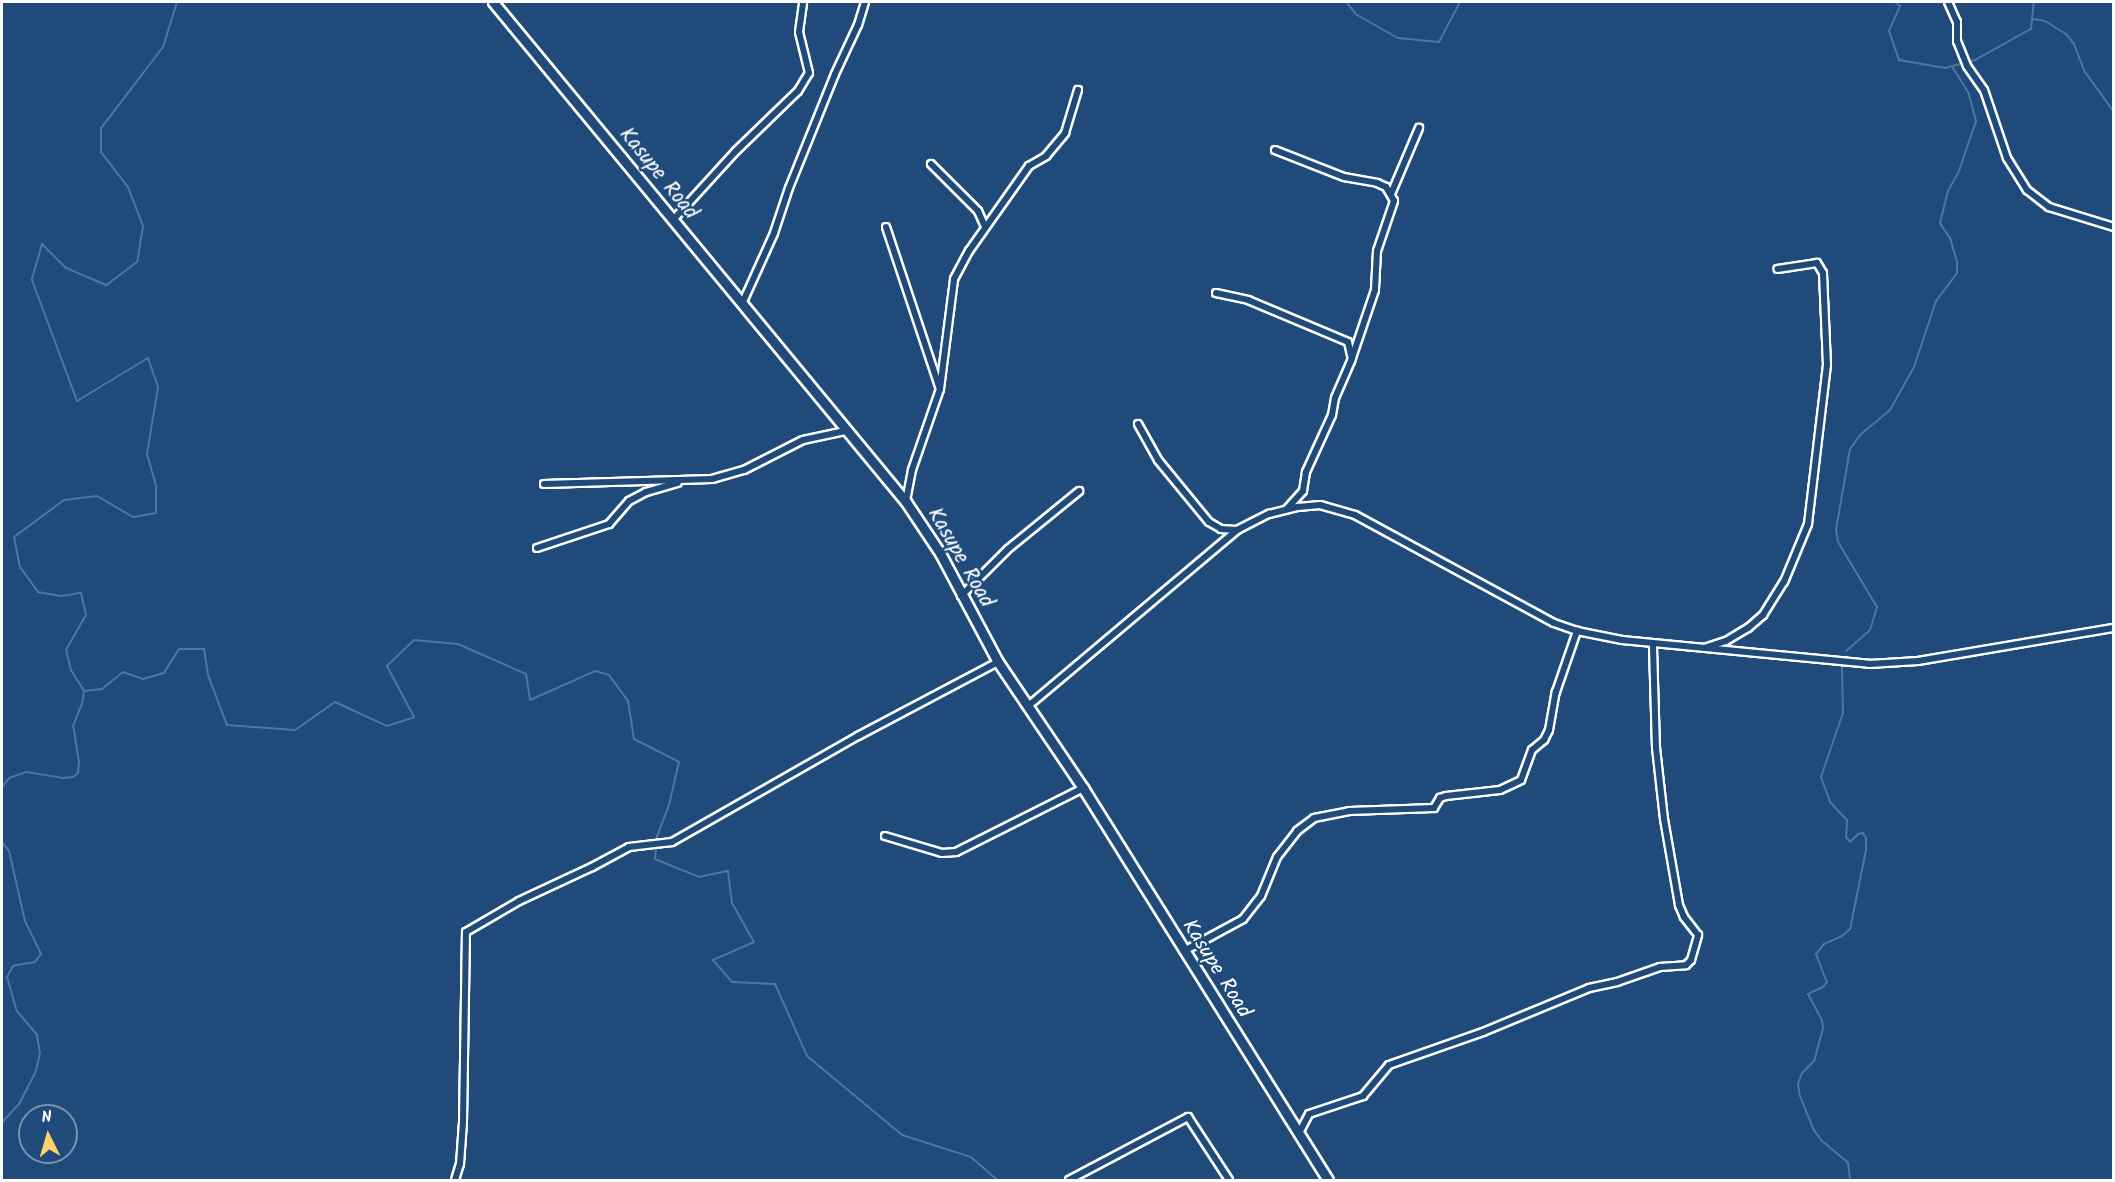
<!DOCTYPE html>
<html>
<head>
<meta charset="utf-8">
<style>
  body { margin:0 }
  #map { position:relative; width:2115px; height:1182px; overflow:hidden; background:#1f4a7a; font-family:Kalam,sans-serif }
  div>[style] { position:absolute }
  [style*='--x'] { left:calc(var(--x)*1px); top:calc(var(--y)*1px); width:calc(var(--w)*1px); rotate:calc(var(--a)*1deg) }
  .stream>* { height:2px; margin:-1px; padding:0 1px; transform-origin:1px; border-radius:1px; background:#4879a5 }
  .roads { filter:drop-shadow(2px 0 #fff) drop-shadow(-2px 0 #fff) drop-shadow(0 2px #fff) drop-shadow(0 -2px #fff) }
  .street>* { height:6px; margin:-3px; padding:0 3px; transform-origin:3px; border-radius:3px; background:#1f4a7a }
  .secondary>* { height:9px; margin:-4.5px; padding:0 4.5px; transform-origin:4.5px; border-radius:4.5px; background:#1f4a7a }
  span { translate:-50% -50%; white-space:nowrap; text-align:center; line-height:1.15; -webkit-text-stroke:5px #1f4a7a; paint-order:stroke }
  .street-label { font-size:21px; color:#fff }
  .frame { position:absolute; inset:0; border:3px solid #fff; pointer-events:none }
  .north { position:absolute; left:18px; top:1104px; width:60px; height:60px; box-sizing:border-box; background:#1f4a7a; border:2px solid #7992af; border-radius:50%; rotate:355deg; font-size:16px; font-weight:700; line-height:24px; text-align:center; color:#fff }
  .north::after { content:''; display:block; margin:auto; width:21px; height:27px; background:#ffd166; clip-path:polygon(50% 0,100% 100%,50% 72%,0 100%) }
</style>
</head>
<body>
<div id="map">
  <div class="stream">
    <div style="--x:177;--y:2;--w:47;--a:107.3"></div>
    <div style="--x:163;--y:47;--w:102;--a:127.4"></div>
    <div style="--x:101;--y:128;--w:24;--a:90"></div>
    <div style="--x:101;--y:152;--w:44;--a:52.4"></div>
    <div style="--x:128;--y:187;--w:42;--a:69"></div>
    <div style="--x:143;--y:226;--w:36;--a:99"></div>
    <div style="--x:137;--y:262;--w:39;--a:143"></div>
    <div style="--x:106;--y:285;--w:43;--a:-157"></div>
    <div style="--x:66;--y:268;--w:34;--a:-135"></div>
    <div style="--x:42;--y:244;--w:37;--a:106"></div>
    <div style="--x:32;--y:280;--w:129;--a:69.6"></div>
    <div style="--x:77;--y:401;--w:83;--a:-31.2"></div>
    <div style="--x:148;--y:358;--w:31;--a:71"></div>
    <div style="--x:158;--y:387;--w:68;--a:99.3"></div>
    <div style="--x:147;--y:454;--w:32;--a:74"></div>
    <div style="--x:156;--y:485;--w:28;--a:90"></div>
    <div style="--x:156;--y:513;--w:23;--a:170"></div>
    <div style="--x:133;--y:517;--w:42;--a:-149.7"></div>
    <div style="--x:97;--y:496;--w:33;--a:173"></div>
    <div style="--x:64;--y:500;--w:62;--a:143.5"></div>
    <div style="--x:14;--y:537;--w:31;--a:79"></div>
    <div style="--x:20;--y:567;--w:31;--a:54"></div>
    <div style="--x:38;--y:592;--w:23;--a:10"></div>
    <div style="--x:61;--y:596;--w:20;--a:-9"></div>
    <div style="--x:81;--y:593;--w:23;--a:77"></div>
    <div style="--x:86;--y:615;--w:39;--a:120"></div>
    <div style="--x:66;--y:649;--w:22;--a:77"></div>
    <div style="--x:71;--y:670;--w:25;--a:58"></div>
    <div style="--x:84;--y:691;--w:18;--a:-6"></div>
    <div style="--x:102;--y:689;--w:27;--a:-39"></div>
    <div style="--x:123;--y:672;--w:21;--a:19"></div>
    <div style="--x:143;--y:679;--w:22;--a:-16"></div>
    <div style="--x:164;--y:673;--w:28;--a:-58"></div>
    <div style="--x:179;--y:649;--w:25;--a:0"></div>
    <div style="--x:204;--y:649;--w:26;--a:81"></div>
    <div style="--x:208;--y:675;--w:53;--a:69.2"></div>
    <div style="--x:227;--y:725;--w:68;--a:4.2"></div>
    <div style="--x:295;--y:730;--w:49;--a:-35"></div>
    <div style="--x:335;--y:702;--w:57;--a:24.8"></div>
    <div style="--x:387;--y:726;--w:28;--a:-18"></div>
    <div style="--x:414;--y:717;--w:58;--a:-117.9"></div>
    <div style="--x:387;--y:666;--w:37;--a:-44"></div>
    <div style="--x:414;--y:640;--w:44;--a:5.2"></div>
    <div style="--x:458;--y:644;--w:74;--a:23.8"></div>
    <div style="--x:526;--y:674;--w:26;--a:81"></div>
    <div style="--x:530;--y:700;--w:71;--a:-24"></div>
    <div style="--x:595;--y:671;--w:15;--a:16"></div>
    <div style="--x:609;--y:675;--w:32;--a:54"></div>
    <div style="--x:628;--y:701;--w:38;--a:81"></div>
    <div style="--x:634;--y:739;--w:51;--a:27.1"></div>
    <div style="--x:679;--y:762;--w:44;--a:103.1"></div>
    <div style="--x:669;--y:805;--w:33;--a:111"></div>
    <div style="--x:657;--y:836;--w:23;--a:95"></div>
    <div style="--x:655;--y:859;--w:48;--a:22.2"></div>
    <div style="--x:699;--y:877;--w:30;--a:-12"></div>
    <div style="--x:728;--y:871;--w:32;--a:83"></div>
    <div style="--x:732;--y:903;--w:45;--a:60.6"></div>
    <div style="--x:754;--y:942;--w:45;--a:156.3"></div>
    <div style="--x:713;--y:960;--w:29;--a:49"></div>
    <div style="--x:732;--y:982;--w:43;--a:2.7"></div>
    <div style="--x:775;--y:984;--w:79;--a:66"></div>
    <div style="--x:807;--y:1056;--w:124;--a:39.7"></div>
    <div style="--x:902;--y:1135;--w:72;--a:17.7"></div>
    <div style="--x:971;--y:1157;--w:35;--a:41"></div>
    <div style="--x:1346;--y:2;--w:17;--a:50"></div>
    <div style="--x:1357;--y:15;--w:47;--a:29.3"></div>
    <div style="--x:1398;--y:38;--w:41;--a:5.6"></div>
    <div style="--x:1439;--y:42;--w:45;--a:-62.3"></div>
    <div style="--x:1895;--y:2;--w:6;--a:39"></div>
    <div style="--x:1900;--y:6;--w:27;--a:114"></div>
    <div style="--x:1889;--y:31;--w:31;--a:71"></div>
    <div style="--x:1899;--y:60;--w:47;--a:9.9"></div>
    <div style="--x:1945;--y:68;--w:31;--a:-15"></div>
    <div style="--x:1975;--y:60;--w:64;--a:-29"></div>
    <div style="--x:2031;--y:29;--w:27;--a:-84"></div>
    <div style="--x:2033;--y:19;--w:12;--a:9"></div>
    <div style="--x:2045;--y:21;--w:25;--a:32"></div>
    <div style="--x:2066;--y:34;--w:13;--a:51"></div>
    <div style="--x:2074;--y:44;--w:30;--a:69"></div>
    <div style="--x:2085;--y:72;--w:49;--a:54.1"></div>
    <div style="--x:1846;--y:651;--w:32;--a:-41"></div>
    <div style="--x:1870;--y:630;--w:24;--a:-73"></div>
    <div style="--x:1877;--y:607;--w:76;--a:-121"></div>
    <div style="--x:1838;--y:542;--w:12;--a:-99"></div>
    <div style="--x:1836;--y:530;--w:82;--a:-80.2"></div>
    <div style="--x:1850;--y:449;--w:17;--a:-54"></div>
    <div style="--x:1860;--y:435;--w:39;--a:-40"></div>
    <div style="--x:1890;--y:410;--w:49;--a:-60.8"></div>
    <div style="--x:1914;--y:367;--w:70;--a:-71.6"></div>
    <div style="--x:1936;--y:301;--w:35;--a:-53"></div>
    <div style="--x:1957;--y:273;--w:11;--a:-90"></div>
    <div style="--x:1957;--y:262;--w:25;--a:-106"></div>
    <div style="--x:1950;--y:238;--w:18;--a:-124"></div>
    <div style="--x:1940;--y:223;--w:33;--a:-76"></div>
    <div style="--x:1948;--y:191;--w:23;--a:-61"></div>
    <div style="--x:1959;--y:171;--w:53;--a:-71.2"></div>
    <div style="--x:1976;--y:121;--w:30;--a:-105"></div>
    <div style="--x:1968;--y:92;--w:31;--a:-122"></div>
    <div style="--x:1842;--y:667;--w:46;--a:88.8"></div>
    <div style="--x:1843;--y:713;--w:68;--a:109"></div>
    <div style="--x:1821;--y:777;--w:27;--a:70"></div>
    <div style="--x:1830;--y:802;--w:25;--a:47"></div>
    <div style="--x:1847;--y:820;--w:17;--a:93"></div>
    <div style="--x:1846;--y:837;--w:6;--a:51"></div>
    <div style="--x:1850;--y:842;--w:11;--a:-45"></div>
    <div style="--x:1858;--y:834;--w:5;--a:-11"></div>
    <div style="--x:1863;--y:833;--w:6;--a:59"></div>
    <div style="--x:1866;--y:838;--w:12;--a:90"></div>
    <div style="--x:1866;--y:850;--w:81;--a:101.4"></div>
    <div style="--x:1850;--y:929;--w:11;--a:139"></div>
    <div style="--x:1842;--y:936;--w:20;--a:156"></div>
    <div style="--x:1824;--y:944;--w:13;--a:129"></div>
    <div style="--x:1816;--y:954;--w:30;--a:69"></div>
    <div style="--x:1827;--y:982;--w:6;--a:129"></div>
    <div style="--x:1823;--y:987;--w:17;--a:155"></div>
    <div style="--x:1808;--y:994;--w:30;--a:62"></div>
    <div style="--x:1822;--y:1020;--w:8;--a:83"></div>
    <div style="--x:1823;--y:1028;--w:34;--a:105"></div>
    <div style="--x:1814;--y:1061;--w:17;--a:135"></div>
    <div style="--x:1802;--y:1073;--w:12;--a:110"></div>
    <div style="--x:1798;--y:1084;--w:12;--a:81"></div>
    <div style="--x:1800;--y:1096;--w:37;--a:68"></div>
    <div style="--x:1814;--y:1130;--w:12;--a:55"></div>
    <div style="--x:1821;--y:1140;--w:35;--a:40"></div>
    <div style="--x:1848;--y:1163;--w:17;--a:83"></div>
    <div style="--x:2;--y:787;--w:11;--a:-52"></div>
    <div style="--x:9;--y:778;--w:18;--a:-19"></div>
    <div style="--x:26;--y:772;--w:36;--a:9"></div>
    <div style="--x:62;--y:778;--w:11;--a:-5"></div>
    <div style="--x:73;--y:777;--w:6;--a:-39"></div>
    <div style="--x:78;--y:773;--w:11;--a:-85"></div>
    <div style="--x:79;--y:762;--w:36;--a:-99"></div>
    <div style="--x:73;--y:726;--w:24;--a:-68"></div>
    <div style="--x:82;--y:704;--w:13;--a:-81"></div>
    <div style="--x:2;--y:842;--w:11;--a:52"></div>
    <div style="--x:9;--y:851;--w:72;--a:77.1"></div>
    <div style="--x:25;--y:921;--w:37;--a:64"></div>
    <div style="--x:41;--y:954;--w:10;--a:127"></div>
    <div style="--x:35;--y:962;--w:22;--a:170"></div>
    <div style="--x:13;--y:966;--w:13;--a:119"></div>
    <div style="--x:7;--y:977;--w:35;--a:74"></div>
    <div style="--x:17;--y:1011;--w:31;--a:50"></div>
    <div style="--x:37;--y:1035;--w:18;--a:81"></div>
    <div style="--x:40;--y:1053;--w:18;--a:103"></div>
    <div style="--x:36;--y:1071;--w:36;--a:117"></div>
    <div style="--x:20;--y:1103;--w:26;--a:133"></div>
  </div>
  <div class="roads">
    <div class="street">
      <div style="--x:1948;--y:2;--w:22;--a:66"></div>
      <div style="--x:1957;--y:22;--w:19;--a:90"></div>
      <div style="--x:1957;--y:41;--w:27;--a:68"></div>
      <div style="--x:1967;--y:66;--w:29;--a:55"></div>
      <div style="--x:1984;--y:90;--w:72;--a:71.3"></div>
      <div style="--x:2007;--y:158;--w:38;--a:58"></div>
      <div style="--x:2027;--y:190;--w:28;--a:38"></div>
      <div style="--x:2049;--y:207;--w:68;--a:17.1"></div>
      <div style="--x:1275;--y:150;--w:74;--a:21.4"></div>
      <div style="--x:1344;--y:177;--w:34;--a:10"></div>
      <div style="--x:1377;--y:183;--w:10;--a:24"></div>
      <div style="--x:1386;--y:187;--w:16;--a:60"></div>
      <div style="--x:1394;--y:201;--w:53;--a:108.8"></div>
      <div style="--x:1377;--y:251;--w:39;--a:93"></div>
      <div style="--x:1375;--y:290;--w:75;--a:108.7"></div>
      <div style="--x:1351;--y:361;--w:40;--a:113.4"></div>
      <div style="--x:1335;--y:398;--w:17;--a:100"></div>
      <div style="--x:1332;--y:415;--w:63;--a:114.5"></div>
      <div style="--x:1306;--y:472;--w:19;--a:99"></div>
      <div style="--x:1303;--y:491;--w:24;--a:132"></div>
      <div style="--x:931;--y:164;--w:66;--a:45"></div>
      <div style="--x:978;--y:211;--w:17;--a:66"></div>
      <div style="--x:1391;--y:194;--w:72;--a:-67"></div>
      <div style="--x:673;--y:220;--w:93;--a:-47.6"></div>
      <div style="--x:736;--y:151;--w:86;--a:-44.1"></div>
      <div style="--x:798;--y:91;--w:21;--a:-59"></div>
      <div style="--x:809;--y:73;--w:42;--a:-103.7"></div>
      <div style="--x:799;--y:32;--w:30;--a:-82"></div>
      <div style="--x:886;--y:227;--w:171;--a:71.6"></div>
      <div style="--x:940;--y:389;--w:86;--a:109.1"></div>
      <div style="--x:912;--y:470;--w:33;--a:101"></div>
      <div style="--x:1216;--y:293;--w:33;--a:12"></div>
      <div style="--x:1248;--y:300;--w:108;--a:22.8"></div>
      <div style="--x:1348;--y:342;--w:17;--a:77"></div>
      <div style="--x:742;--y:304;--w:78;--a:-65.7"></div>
      <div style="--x:774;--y:233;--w:47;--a:-71.6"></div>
      <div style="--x:789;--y:188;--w:123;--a:-68"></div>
      <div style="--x:835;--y:74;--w:54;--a:-64.9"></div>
      <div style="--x:858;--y:25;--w:24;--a:-73"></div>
      <div style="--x:940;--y:389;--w:111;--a:-82.7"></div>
      <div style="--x:954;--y:279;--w:32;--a:-62"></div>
      <div style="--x:969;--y:251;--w:104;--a:-54.8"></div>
      <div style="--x:1029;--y:166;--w:20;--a:-30"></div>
      <div style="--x:1046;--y:156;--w:30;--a:-50"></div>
      <div style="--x:1065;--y:133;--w:45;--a:-73.2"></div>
      <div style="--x:1138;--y:424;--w:41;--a:60.9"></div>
      <div style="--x:1158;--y:460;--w:80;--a:50.6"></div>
      <div style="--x:1209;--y:522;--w:14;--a:30"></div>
      <div style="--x:1221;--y:529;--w:15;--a:4"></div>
      <div style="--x:544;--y:484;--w:168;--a:-1.7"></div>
      <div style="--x:712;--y:479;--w:33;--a:-16"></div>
      <div style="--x:744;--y:470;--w:66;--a:-27"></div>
      <div style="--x:803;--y:440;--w:43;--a:-12.1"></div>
      <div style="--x:537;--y:548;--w:76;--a:-18.4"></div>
      <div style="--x:609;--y:524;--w:30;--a:-49"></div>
      <div style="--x:629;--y:501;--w:19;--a:-28"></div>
      <div style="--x:646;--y:492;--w:33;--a:-16"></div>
      <div style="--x:961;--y:596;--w:66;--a:-45"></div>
      <div style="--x:1008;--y:549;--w:92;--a:-39.2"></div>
      <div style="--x:1704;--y:648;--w:23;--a:-18"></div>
      <div style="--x:1726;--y:641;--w:26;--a:-31"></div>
      <div style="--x:1748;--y:628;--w:20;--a:-41"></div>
      <div style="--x:1763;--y:615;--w:39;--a:-58"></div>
      <div style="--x:1784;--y:582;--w:63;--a:-67.5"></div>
      <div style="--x:1808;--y:524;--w:160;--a:-83.2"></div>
      <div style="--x:1827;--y:365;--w:92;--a:-92.5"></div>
      <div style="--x:1823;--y:273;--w:12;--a:-121"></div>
      <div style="--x:1817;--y:263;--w:40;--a:171.5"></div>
      <div style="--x:1027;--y:707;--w:275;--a:-40.1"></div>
      <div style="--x:1237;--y:530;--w:36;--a:-27"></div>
      <div style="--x:1269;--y:514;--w:30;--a:-14"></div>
      <div style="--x:1298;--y:507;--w:22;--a:-5"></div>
      <div style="--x:1320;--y:505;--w:36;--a:16"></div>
      <div style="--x:1355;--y:515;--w:226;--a:28.5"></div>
      <div style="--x:1554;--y:623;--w:24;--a:19"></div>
      <div style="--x:1577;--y:631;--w:46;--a:11.3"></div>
      <div style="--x:1622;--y:640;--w:248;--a:5.5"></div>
      <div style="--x:1869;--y:664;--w:49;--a:-3.5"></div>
      <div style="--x:1918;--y:661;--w:199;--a:-9.6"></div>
      <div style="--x:885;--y:836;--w:59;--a:16.6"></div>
      <div style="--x:942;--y:853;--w:14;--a:-4"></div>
      <div style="--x:956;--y:852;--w:142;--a:-26.7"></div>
      <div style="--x:1184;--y:951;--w:67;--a:-28.5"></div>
      <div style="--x:1243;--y:919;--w:29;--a:-52"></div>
      <div style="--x:1261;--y:896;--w:42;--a:-67.7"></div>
      <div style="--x:1277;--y:857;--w:33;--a:-52"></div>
      <div style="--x:1297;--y:831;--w:21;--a:-37"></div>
      <div style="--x:1314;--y:818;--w:36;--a:-11"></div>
      <div style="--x:1349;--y:811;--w:85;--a:-2"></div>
      <div style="--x:1434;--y:808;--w:12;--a:-59"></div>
      <div style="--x:1440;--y:798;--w:6;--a:-18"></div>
      <div style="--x:1446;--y:796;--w:54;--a:-6.3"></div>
      <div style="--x:1500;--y:790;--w:23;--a:-25"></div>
      <div style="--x:1521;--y:780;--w:32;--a:-70"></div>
      <div style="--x:1532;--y:750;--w:16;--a:-40"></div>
      <div style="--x:1544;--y:740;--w:11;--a:-63"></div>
      <div style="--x:1549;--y:730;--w:39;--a:-80"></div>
      <div style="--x:1556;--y:692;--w:65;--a:-71"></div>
      <div style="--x:1299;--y:1133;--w:21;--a:-62"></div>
      <div style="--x:1309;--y:1114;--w:57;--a:-18.4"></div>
      <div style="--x:1363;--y:1096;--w:40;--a:-50"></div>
      <div style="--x:1389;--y:1065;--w:100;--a:-19.3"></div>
      <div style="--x:1483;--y:1032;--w:115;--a:-22.5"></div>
      <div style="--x:1589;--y:988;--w:29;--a:-12"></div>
      <div style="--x:1617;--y:982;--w:46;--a:-19.2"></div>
      <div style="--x:1660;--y:967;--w:26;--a:-4"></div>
      <div style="--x:1686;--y:965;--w:7;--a:-45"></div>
      <div style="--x:1691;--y:960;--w:26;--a:-74"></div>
      <div style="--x:1698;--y:935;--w:23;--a:-128"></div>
      <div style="--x:1684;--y:917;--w:13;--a:-113"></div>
      <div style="--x:1679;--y:905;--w:87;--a:-99.9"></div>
      <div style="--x:1664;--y:819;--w:71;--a:-96.4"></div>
      <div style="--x:1656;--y:748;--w:104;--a:-91.7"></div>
      <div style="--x:455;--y:1180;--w:17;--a:-73"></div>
      <div style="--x:460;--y:1164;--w:42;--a:-85.9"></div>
      <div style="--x:463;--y:1122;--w:190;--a:-89.1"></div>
      <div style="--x:466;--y:932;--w:61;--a:-30.3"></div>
      <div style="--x:519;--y:901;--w:81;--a:-25"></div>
      <div style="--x:592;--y:867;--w:42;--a:-28.4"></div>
      <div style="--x:629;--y:847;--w:43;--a:-6.6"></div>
      <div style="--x:672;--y:842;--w:214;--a:-29.7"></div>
      <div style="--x:858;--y:736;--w:158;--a:-27.9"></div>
      <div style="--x:1069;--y:1180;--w:135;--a:-27.9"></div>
      <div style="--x:1188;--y:1117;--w:75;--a:56.9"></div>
    </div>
    <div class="secondary">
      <div style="--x:493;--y:2;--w:649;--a:50.44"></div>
      <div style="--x:906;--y:502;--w:61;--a:56.3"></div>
      <div style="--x:940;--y:553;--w:123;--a:62"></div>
      <div style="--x:998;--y:662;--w:152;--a:56"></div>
      <div style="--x:1083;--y:788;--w:462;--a:58"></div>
    </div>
  </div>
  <div class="street-label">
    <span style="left:658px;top:174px;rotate:51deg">Kasupe Road</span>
    <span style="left:960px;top:558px;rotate:60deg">Kasupe Road</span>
    <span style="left:1216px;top:969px;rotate:58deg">Kasupe Road</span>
  </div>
  <div class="frame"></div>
  <div class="north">N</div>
</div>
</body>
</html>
